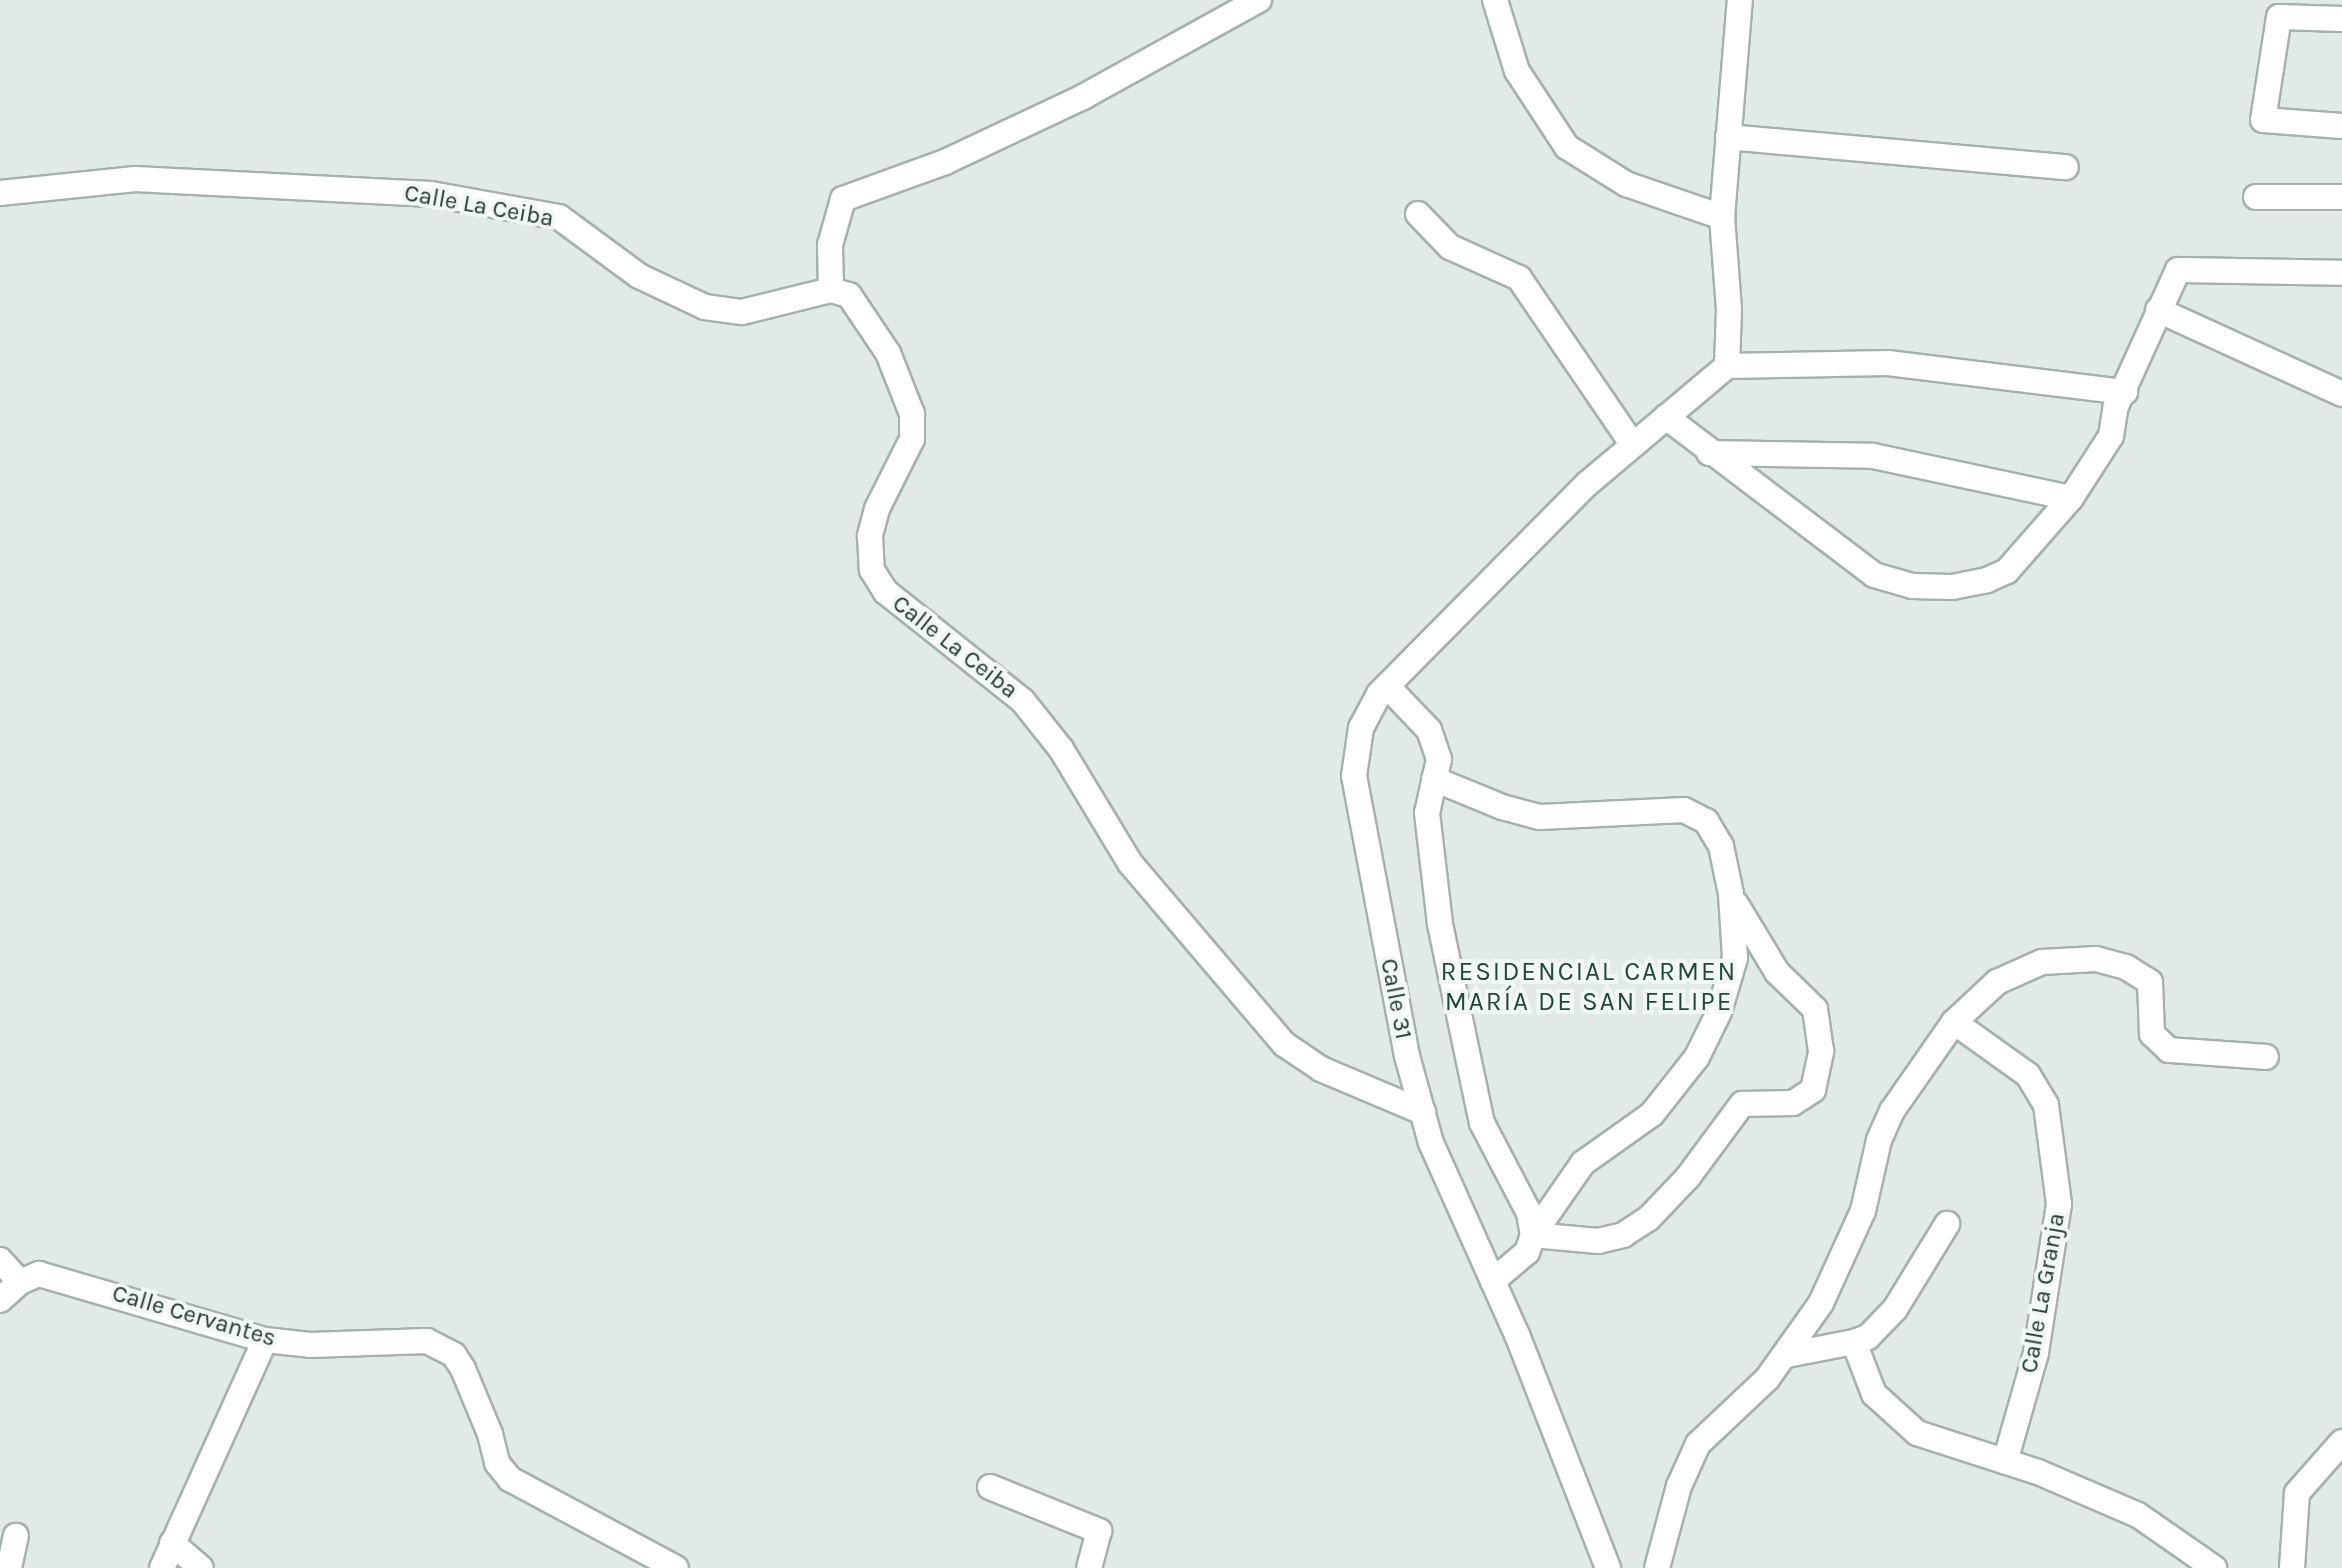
<!DOCTYPE html>
<html>
<head>
<meta charset="utf-8">
<style>
  body { margin:0 }
  #map { position:relative; width:2342px; height:1568px; overflow:hidden; background:#e1eae5; font-family:Karla,sans-serif }
  div>[style] { position:absolute }
  [style*='--x'] { left:calc(var(--x)*1px); top:calc(var(--y)*1px); width:calc(var(--w)*1px); rotate:calc(var(--a)*1deg) }
  .roads { filter:drop-shadow(2px 0 #a5b1ab) drop-shadow(-2px 0 #a5b1ab) drop-shadow(0 2px #a5b1ab) drop-shadow(0 -2px #a5b1ab) }
  .minor>* { height:24px; margin:-12px; padding:0 12px; transform-origin:12px; border-radius:12px; background:#fff }
  span { translate:-50% -50%; white-space:nowrap; text-align:center; line-height:1.15; -webkit-text-stroke:8px #f1f7f4; paint-order:stroke }
  .street-label { font-size:24px; color:#243931 }
  .neighbourhood-label { font-size:26px; color:#22483b; letter-spacing:2px }
</style>
</head>
<body>
<div id="map">
  <div class="roads">
    <div class="minor">
      <div style="--x:1495;--y:0;--w:74;--a:72.8"></div>
      <div style="--x:1517;--y:71;--w:91;--a:56.7"></div>
      <div style="--x:1567;--y:147;--w:70;--a:32.1"></div>
      <div style="--x:1626;--y:184;--w:102;--a:19"></div>
      <div style="--x:2279;--y:17;--w:104;--a:98.8"></div>
      <div style="--x:2263;--y:120;--w:79;--a:4.3"></div>
      <div style="--x:2279;--y:17;--w:63;--a:1.8"></div>
      <div style="--x:1728;--y:137;--w:339;--a:5.1"></div>
      <div style="--x:0;--y:193;--w:136;--a:-5.9"></div>
      <div style="--x:135;--y:179;--w:296;--a:2.9"></div>
      <div style="--x:431;--y:194;--w:130;--a:10.2"></div>
      <div style="--x:559;--y:217;--w:99;--a:36.4"></div>
      <div style="--x:639;--y:276;--w:73;--a:25.2"></div>
      <div style="--x:705;--y:307;--w:37;--a:8"></div>
      <div style="--x:742;--y:312;--w:92;--a:-13.9"></div>
      <div style="--x:831;--y:290;--w:19;--a:16"></div>
      <div style="--x:849;--y:295;--w:70;--a:56.1"></div>
      <div style="--x:888;--y:353;--w:66;--a:68.5"></div>
      <div style="--x:912;--y:414;--w:25;--a:90"></div>
      <div style="--x:912;--y:439;--w:78;--a:116.6"></div>
      <div style="--x:877;--y:509;--w:28;--a:105"></div>
      <div style="--x:870;--y:536;--w:34;--a:87"></div>
      <div style="--x:872;--y:570;--w:26;--a:58"></div>
      <div style="--x:886;--y:592;--w:174;--a:38.5"></div>
      <div style="--x:1022;--y:700;--w:63;--a:51.5"></div>
      <div style="--x:1061;--y:749;--w:133;--a:58.8"></div>
      <div style="--x:1130;--y:863;--w:238;--a:49.6"></div>
      <div style="--x:1284;--y:1044;--w:45;--a:34"></div>
      <div style="--x:1321;--y:1069;--w:111;--a:22.9"></div>
      <div style="--x:2256;--y:197;--w:86;--a:0"></div>
      <div style="--x:1418;--y:214;--w:46;--a:45.9"></div>
      <div style="--x:1450;--y:247;--w:76;--a:24.2"></div>
      <div style="--x:1519;--y:278;--w:202;--a:55.7"></div>
      <div style="--x:831;--y:290;--w:45;--a:-91.3"></div>
      <div style="--x:830;--y:245;--w:48;--a:-74.2"></div>
      <div style="--x:843;--y:199;--w:109;--a:-19.9"></div>
      <div style="--x:945;--y:162;--w:153;--a:-25.2"></div>
      <div style="--x:1083;--y:97;--w:201;--a:-28.9"></div>
      <div style="--x:2158;--y:310;--w:202;--a:24.5"></div>
      <div style="--x:1727;--y:366;--w:161;--a:-1.1"></div>
      <div style="--x:1888;--y:363;--w:239;--a:7"></div>
      <div style="--x:1666;--y:417;--w:261;--a:37.2"></div>
      <div style="--x:1874;--y:575;--w:40;--a:16"></div>
      <div style="--x:1912;--y:586;--w:40;--a:1.4"></div>
      <div style="--x:1952;--y:587;--w:36;--a:-11"></div>
      <div style="--x:1987;--y:580;--w:22;--a:-24"></div>
      <div style="--x:2007;--y:571;--w:97;--a:-48.8"></div>
      <div style="--x:2071;--y:498;--w:74;--a:-57.2"></div>
      <div style="--x:2111;--y:436;--w:30;--a:-81"></div>
      <div style="--x:2116;--y:406;--w:149;--a:-65.5"></div>
      <div style="--x:2178;--y:270;--w:164;--a:1"></div>
      <div style="--x:1709;--y:453;--w:164;--a:1"></div>
      <div style="--x:1873;--y:456;--w:202;--a:12"></div>
      <div style="--x:1387;--y:686;--w:61;--a:46.3"></div>
      <div style="--x:1429;--y:730;--w:31;--a:71"></div>
      <div style="--x:1439;--y:759;--w:55;--a:102.5"></div>
      <div style="--x:1427;--y:813;--w:112;--a:83.3"></div>
      <div style="--x:1440;--y:924;--w:203;--a:78.1"></div>
      <div style="--x:1482;--y:1123;--w:102;--a:62.4"></div>
      <div style="--x:1529;--y:1213;--w:22;--a:80"></div>
      <div style="--x:1533;--y:1235;--w:18;--a:109"></div>
      <div style="--x:1527;--y:1252;--w:45;--a:139.5"></div>
      <div style="--x:1434;--y:779;--w:74;--a:22.4"></div>
      <div style="--x:1502;--y:807;--w:39;--a:15"></div>
      <div style="--x:1540;--y:817;--w:144;--a:-2.8"></div>
      <div style="--x:1684;--y:810;--w:25;--a:27"></div>
      <div style="--x:1706;--y:821;--w:29;--a:59"></div>
      <div style="--x:1721;--y:846;--w:49;--a:78.2"></div>
      <div style="--x:1731;--y:894;--w:64;--a:86.4"></div>
      <div style="--x:1735;--y:958;--w:56;--a:106.5"></div>
      <div style="--x:1719;--y:1012;--w:50;--a:116.1"></div>
      <div style="--x:1697;--y:1057;--w:73;--a:128.3"></div>
      <div style="--x:1652;--y:1114;--w:85;--a:144.6"></div>
      <div style="--x:1583;--y:1163;--w:88;--a:124.8"></div>
      <div style="--x:1954;--y:1022;--w:91;--a:35.6"></div>
      <div style="--x:2028;--y:1075;--w:35;--a:59"></div>
      <div style="--x:2046;--y:1105;--w:100;--a:82.5"></div>
      <div style="--x:2059;--y:1204;--w:151;--a:98.8"></div>
      <div style="--x:2036;--y:1353;--w:113;--a:105.9"></div>
      <div style="--x:1533;--y:1235;--w:65;--a:5.3"></div>
      <div style="--x:1598;--y:1241;--w:26;--a:-13"></div>
      <div style="--x:1623;--y:1235;--w:31;--a:-33"></div>
      <div style="--x:1649;--y:1218;--w:57;--a:-46.4"></div>
      <div style="--x:1688;--y:1177;--w:91;--a:-53.5"></div>
      <div style="--x:1742;--y:1104;--w:51;--a:-1.1"></div>
      <div style="--x:1793;--y:1103;--w:24;--a:-33"></div>
      <div style="--x:1813;--y:1090;--w:40;--a:-78"></div>
      <div style="--x:1821;--y:1051;--w:42;--a:-98.1"></div>
      <div style="--x:1815;--y:1009;--w:53;--a:-135.8"></div>
      <div style="--x:1777;--y:972;--w:79;--a:-121.1"></div>
      <div style="--x:0;--y:1260;--w:30;--a:48"></div>
      <div style="--x:0;--y:1300;--w:27;--a:-42"></div>
      <div style="--x:20;--y:1282;--w:21;--a:-23"></div>
      <div style="--x:39;--y:1274;--w:235;--a:16.3"></div>
      <div style="--x:265;--y:1340;--w:45;--a:6.3"></div>
      <div style="--x:310;--y:1345;--w:117;--a:-2"></div>
      <div style="--x:427;--y:1341;--w:30;--a:27"></div>
      <div style="--x:454;--y:1355;--w:17;--a:57"></div>
      <div style="--x:463;--y:1369;--w:70;--a:67.4"></div>
      <div style="--x:490;--y:1434;--w:30;--a:76"></div>
      <div style="--x:497;--y:1463;--w:21;--a:51"></div>
      <div style="--x:510;--y:1479;--w:188;--a:28.2"></div>
      <div style="--x:1854;--y:1342;--w:15;--a:-20"></div>
      <div style="--x:1868;--y:1337;--w:39;--a:-46"></div>
      <div style="--x:1895;--y:1309;--w:100;--a:-58.5"></div>
      <div style="--x:1787;--y:1355;--w:68;--a:-11"></div>
      <div style="--x:1854;--y:1342;--w:56;--a:69"></div>
      <div style="--x:1874;--y:1394;--w:58;--a:42.2"></div>
      <div style="--x:1917;--y:1433;--w:127;--a:17.9"></div>
      <div style="--x:2038;--y:1472;--w:109;--a:23.3"></div>
      <div style="--x:2138;--y:1515;--w:93;--a:34.9"></div>
      <div style="--x:990;--y:1487;--w:118;--a:22"></div>
      <div style="--x:1099;--y:1531;--w:38;--a:105"></div>
      <div style="--x:172;--y:1543;--w:38;--a:41"></div>
      <div style="--x:9;--y:1568;--w:33;--a:-78"></div>
      <div style="--x:162;--y:1568;--w:250;--a:-65.7"></div>
      <div style="--x:1608;--y:1568;--w:250;--a:-111.3"></div>
      <div style="--x:1517;--y:1335;--w:210;--a:-114.1"></div>
      <div style="--x:1431;--y:1143;--w:90;--a:-105.4"></div>
      <div style="--x:1407;--y:1056;--w:285;--a:-100.7"></div>
      <div style="--x:1354;--y:776;--w:49;--a:-81.7"></div>
      <div style="--x:1361;--y:728;--w:38;--a:-62"></div>
      <div style="--x:1379;--y:694;--w:296;--a:-45.3"></div>
      <div style="--x:1587;--y:484;--w:183;--a:-40.1"></div>
      <div style="--x:1727;--y:366;--w:56;--a:-88"></div>
      <div style="--x:1729;--y:310;--w:93;--a:-94.3"></div>
      <div style="--x:1722;--y:217;--w:218;--a:-85.3"></div>
      <div style="--x:1657;--y:1568;--w:85;--a:-75"></div>
      <div style="--x:1679;--y:1486;--w:46;--a:-65.7"></div>
      <div style="--x:1698;--y:1444;--w:95;--a:-43.3"></div>
      <div style="--x:1767;--y:1379;--w:93;--a:-54.6"></div>
      <div style="--x:1821;--y:1303;--w:101;--a:-65.5"></div>
      <div style="--x:1863;--y:1211;--w:73;--a:-77.3"></div>
      <div style="--x:1879;--y:1140;--w:32;--a:-66"></div>
      <div style="--x:1892;--y:1111;--w:108;--a:-55.1"></div>
      <div style="--x:1954;--y:1022;--w:59;--a:-42.9"></div>
      <div style="--x:1997;--y:982;--w:49;--a:-24"></div>
      <div style="--x:2042;--y:962;--w:54;--a:-3.2"></div>
      <div style="--x:2096;--y:959;--w:31;--a:15"></div>
      <div style="--x:2126;--y:967;--w:28;--a:32"></div>
      <div style="--x:2150;--y:982;--w:52;--a:87.8"></div>
      <div style="--x:2152;--y:1034;--w:23;--a:43"></div>
      <div style="--x:2169;--y:1050;--w:97;--a:4.1"></div>
      <div style="--x:2292;--y:1568;--w:75;--a:-86.2"></div>
      <div style="--x:2297;--y:1493;--w:68;--a:-48.6"></div>
    </div>
  </div>
  <div class="street-label">
    <span style="left:479px;top:206px;rotate:10deg">Calle La Ceiba</span>
    <span style="left:955px;top:647px;rotate:38deg">Calle La Ceiba</span>
    <span style="left:1396px;top:999px;rotate:79deg">Calle 31</span>
    <span style="left:2043px;top:1293px;rotate:-80deg">Calle La Granja</span>
    <span style="left:194px;top:1316px;rotate:16deg">Calle Cervantes</span>
  </div>
  <div class="neighbourhood-label">
    <span style="left:1589px;top:987px">RESIDENCIAL CARMEN<br>MARÍA DE SAN FELIPE</span>
  </div>
</div>
</body>
</html>
